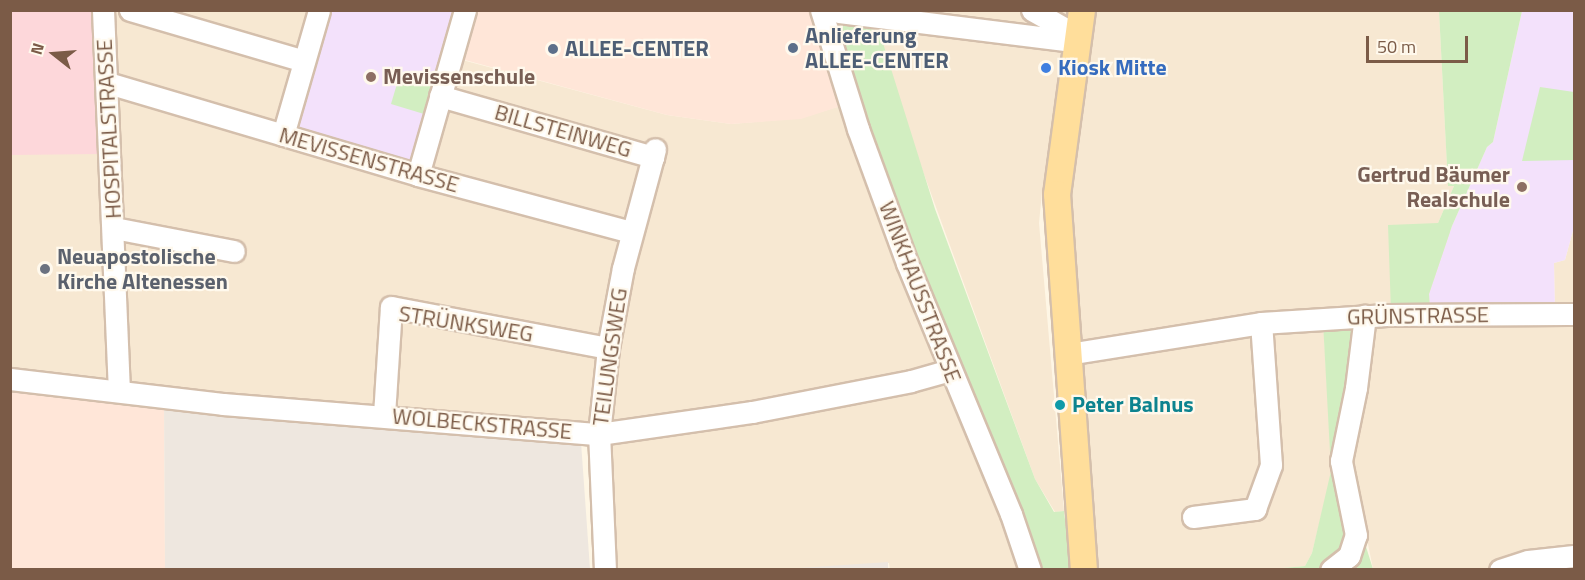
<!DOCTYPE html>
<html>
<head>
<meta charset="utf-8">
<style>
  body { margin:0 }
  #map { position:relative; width:1585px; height:580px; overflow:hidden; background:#fef6e5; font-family:"Titillium Web",sans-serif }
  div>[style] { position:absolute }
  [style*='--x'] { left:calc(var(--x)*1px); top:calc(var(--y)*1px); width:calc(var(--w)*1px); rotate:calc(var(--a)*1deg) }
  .residential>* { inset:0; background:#f7e8d2 }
  .commercial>* { inset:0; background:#ffe6d8 }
  .industrial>* { inset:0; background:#eee7df }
  .education>* { inset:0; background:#f3e1fb }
  .medical>* { inset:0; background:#fdd7da }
  .green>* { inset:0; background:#d2eec1 }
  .roads { filter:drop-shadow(2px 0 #d4bfac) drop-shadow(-2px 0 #d4bfac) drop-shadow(0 2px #d4bfac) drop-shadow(0 -2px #d4bfac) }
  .minor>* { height:21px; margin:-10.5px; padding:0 10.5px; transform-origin:10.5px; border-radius:10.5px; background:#fff }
  .major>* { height:26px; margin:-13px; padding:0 13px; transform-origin:13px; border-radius:13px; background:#ffde9b }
  .dots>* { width:16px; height:16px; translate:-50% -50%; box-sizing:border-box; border:3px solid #fff9ed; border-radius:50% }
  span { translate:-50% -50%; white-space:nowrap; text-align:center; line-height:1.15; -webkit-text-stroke:4.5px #fff9ed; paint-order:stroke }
  .service-label { font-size:22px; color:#4e5e75; font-weight:700 }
  .left { translate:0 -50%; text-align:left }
  .shop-label { font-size:22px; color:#366cbe; font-weight:700 }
  .education-label { font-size:22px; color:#785e54; font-weight:700 }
  .right { translate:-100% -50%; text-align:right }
  .street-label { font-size:22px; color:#7b5b47 }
  .worship-label { font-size:22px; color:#5b616d; font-weight:700 }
  .culture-label { font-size:22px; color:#0d838f; font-weight:700 }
  .frame { position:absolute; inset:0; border:12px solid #7b5b47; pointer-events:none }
  .north { position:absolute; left:24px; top:24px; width:60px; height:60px; -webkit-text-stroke:4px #fff9ed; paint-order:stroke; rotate:287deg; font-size:16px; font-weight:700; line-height:24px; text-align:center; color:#7b5b47 }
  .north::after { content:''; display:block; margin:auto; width:21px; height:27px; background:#7b5b47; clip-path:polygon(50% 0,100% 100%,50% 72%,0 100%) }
  .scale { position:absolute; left:1366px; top:36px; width:102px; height:27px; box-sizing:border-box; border:3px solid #7b5b47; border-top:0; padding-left:8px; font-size:18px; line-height:21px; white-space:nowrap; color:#7b5b47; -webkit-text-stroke:4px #fff9ed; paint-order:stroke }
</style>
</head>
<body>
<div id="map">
  <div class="residential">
    <div style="clip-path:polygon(11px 10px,464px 11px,451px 57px,667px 115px,731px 124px,801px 118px,847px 104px,948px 366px,596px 431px,11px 374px)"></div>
    <div style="clip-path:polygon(824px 11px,1080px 11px,1077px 46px,1042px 192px,1039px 223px,1064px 511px,1055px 512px,1035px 479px,917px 155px,826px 24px)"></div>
    <div style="clip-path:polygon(1085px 11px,1439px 11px,1448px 185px,1454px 186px,1438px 223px,1555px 311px,1554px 263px,1565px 260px,1574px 227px,1574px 569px,1373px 569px,1323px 318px,1332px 472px,1312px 553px,1305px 566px,1261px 570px,1085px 569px,1062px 229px)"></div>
    <div style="clip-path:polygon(950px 370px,1029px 569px,890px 570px,889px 563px,795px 570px,606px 569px,600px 435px)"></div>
  </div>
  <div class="commercial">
    <div style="clip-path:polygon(467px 11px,819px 11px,847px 104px,801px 119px,731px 124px,667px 115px,454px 57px)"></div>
    <div style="clip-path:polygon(11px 384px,164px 404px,165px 569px,11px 570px)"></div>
  </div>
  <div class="industrial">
    <div style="clip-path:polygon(164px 404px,581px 442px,590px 569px,165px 569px)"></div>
    <div style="clip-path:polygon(888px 562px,888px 569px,784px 569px)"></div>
  </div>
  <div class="education">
    <div style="clip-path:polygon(322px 11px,457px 11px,415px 164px,290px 127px)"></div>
    <div style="clip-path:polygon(1522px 11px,1574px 11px,1574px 227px,1565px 260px,1554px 263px,1555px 311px,1430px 311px,1429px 294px,1452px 226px,1487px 147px,1493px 142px)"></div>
  </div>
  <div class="medical">
    <div style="clip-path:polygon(10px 11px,96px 11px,99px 154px,11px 155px)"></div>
  </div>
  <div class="green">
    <div style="clip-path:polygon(1439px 11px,1522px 11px,1493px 142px,1487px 147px,1452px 226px,1429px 294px,1430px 311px,1391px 312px,1388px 225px,1438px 223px,1454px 186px,1448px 186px)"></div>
    <div style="clip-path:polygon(843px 21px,877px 24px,935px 209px,1035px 479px,1054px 512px,1064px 511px,1071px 569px,1032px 569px,826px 24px)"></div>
    <div style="clip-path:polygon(399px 77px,432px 86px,424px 114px,391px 104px)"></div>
    <div style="clip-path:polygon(1540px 87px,1574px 92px,1574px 160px,1522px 161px)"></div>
    <div style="clip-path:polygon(1362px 319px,1339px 461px,1373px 569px,1261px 570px,1305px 566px,1312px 553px,1331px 471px,1323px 322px)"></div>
  </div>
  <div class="roads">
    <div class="minor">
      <div style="--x:103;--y:10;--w:381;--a:87.6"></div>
      <div style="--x:130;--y:10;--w:181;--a:16.3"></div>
      <div style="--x:821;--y:10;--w:125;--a:72.7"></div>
      <div style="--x:858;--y:129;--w:143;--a:69.9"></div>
      <div style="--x:907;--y:263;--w:272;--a:67.5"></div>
      <div style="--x:1011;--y:514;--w:59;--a:71.3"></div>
      <div style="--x:1032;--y:10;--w:45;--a:29.4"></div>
      <div style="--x:839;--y:12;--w:242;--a:7.1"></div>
      <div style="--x:108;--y:83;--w:323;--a:16.5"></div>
      <div style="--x:418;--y:175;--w:220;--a:15"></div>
      <div style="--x:440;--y:96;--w:222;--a:16"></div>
      <div style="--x:283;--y:135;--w:130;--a:-73.9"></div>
      <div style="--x:418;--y:175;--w:172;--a:-74.1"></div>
      <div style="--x:114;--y:228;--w:122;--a:10.9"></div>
      <div style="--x:1068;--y:354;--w:195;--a:-9.1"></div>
      <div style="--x:1261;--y:323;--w:126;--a:-3.6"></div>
      <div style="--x:1387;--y:315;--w:187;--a:-0.3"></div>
      <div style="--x:10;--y:379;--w:214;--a:6.7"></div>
      <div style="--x:223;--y:404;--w:377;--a:4.6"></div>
      <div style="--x:599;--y:434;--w:155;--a:-8.2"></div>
      <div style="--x:752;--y:412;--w:162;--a:-11"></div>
      <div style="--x:911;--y:381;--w:41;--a:-15.8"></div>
      <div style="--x:384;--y:415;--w:108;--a:-86.3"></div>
      <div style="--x:391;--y:307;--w:221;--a:10.7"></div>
      <div style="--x:1193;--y:517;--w:63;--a:-7.4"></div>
      <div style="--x:1255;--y:509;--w:47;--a:-70"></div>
      <div style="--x:1271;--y:465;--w:142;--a:-94"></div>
      <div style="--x:605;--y:570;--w:136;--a:-92.5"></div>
      <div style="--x:599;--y:434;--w:86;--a:-84"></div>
      <div style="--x:608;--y:348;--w:81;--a:-79.4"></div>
      <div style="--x:623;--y:268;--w:123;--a:-74.9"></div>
      <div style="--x:1331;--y:570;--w:23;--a:-38"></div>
      <div style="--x:1349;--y:556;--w:22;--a:-72"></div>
      <div style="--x:1356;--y:535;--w:76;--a:-101.5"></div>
      <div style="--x:1341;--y:461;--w:75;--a:-78.4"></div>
      <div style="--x:1356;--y:388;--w:73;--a:-82.9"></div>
      <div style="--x:1500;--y:570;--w:29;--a:-18"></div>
      <div style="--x:1528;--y:561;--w:46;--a:-6.2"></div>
    </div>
    <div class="major">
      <div style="--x:1082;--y:10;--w:186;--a:97.7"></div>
      <div style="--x:1057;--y:194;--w:377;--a:85.9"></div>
    </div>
  </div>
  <div class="dots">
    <div style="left:793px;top:48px;background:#5c6f8a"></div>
    <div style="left:553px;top:49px;background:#5c6f8a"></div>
    <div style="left:1046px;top:68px;background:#3f7fe0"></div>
    <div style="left:371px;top:77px;background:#8d6e63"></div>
    <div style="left:1522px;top:187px;background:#8d6e63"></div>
    <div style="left:45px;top:269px;background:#6b7280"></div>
    <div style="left:1060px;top:405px;background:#0f9aa8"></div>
  </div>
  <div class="service-label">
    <span class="left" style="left:805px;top:48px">Anlieferung<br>ALLEE-CENTER</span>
    <span class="left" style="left:565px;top:49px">ALLEE-CENTER</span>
  </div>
  <div class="shop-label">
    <span class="left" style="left:1058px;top:68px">Kiosk Mitte</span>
  </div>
  <div class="education-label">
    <span class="left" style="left:383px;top:77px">Mevissenschule</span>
    <span class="right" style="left:1510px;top:187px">Gertrud Bäumer<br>Realschule</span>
  </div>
  <div class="street-label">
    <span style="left:109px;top:129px;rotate:-93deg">HOSPITALSTRASSE</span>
    <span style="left:563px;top:131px;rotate:16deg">BILLSTEINWEG</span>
    <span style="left:369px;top:160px;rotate:16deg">MEVISSENSTRASSE</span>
    <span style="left:920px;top:292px;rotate:69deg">WINKHAUSSTRASSE</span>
    <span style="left:1418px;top:316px;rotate:-1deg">GRÜNSTRASSE</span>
    <span style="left:466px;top:324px;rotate:9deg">STRÜNKSWEG</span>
    <span style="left:610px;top:357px;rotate:-82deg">TEILUNGSWEG</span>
    <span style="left:482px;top:424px;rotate:5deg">WOLBECKSTRASSE</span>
  </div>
  <div class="worship-label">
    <span class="left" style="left:57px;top:269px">Neuapostolische<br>Kirche Altenessen</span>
  </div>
  <div class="culture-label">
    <span class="left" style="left:1072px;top:405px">Peter Balnus</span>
  </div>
  <div class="frame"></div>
  <div class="north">N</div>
  <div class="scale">50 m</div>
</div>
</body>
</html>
